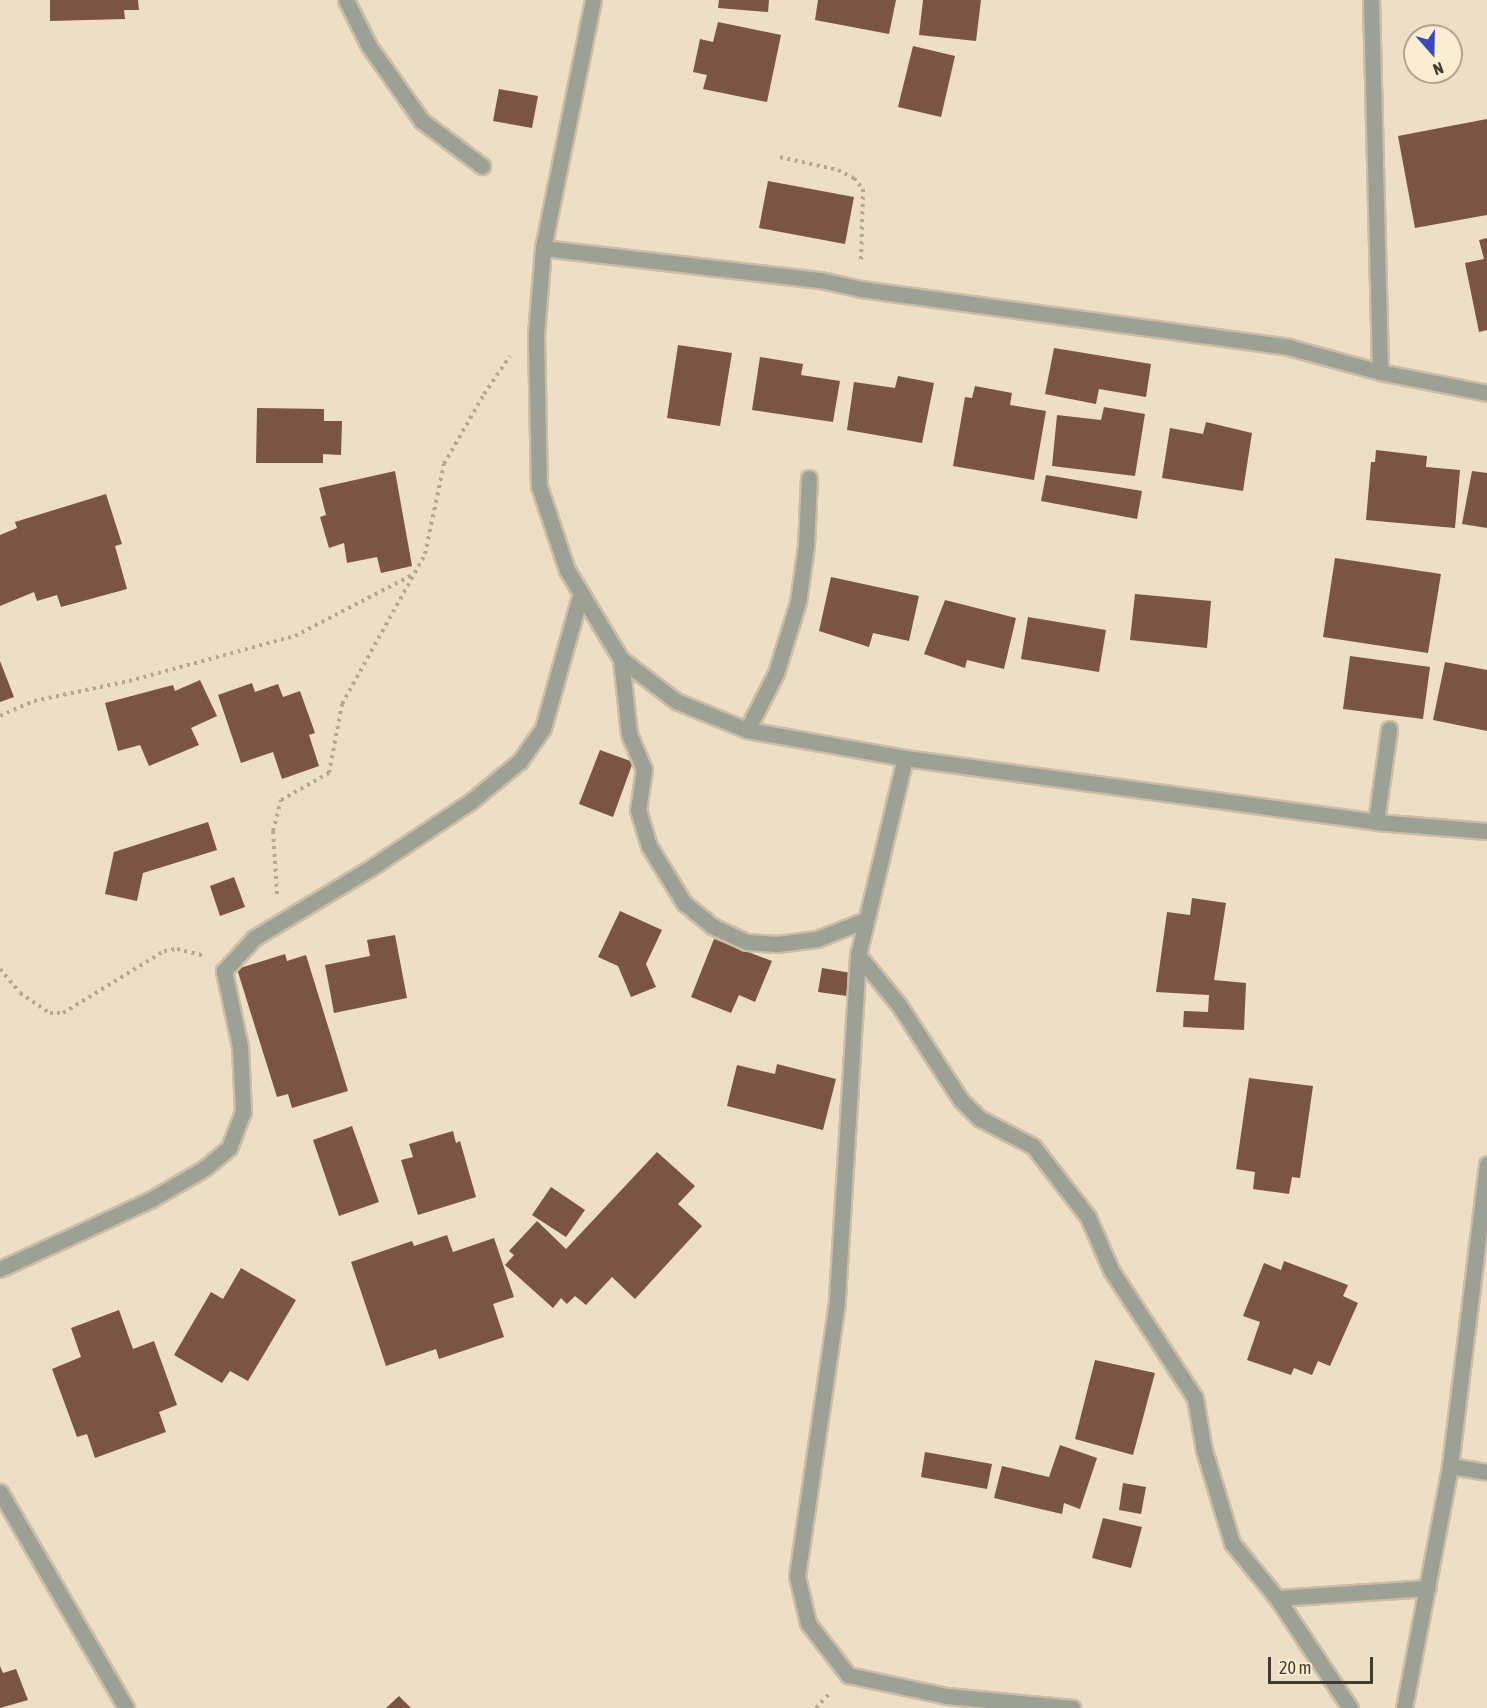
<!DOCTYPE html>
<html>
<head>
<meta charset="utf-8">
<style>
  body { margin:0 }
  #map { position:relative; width:1487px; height:1708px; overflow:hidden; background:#eedec5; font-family:"Asap Condensed",sans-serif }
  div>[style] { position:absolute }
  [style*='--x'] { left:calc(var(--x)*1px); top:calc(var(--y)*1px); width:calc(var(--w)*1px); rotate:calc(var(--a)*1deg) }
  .building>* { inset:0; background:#7a5543 }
  .path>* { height:4px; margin-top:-2px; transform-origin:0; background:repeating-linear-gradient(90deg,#b4a893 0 3px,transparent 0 7.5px) }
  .roads { filter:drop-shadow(2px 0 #cbbda7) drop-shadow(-2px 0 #cbbda7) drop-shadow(0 2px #cbbda7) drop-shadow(0 -2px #cbbda7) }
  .minor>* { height:15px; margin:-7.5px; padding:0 7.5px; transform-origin:7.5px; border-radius:7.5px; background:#9da094 }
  span { translate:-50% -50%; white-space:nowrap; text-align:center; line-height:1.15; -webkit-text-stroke:6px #fbecd2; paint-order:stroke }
  .north { position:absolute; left:1403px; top:24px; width:60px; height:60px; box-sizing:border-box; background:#fbecd2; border:2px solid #b1a591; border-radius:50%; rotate:160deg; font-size:16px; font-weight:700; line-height:24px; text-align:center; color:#413b30 }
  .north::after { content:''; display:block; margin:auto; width:21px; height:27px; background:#3b49bd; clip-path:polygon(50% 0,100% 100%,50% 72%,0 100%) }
  .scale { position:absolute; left:1268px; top:1657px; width:105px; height:27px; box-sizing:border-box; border:3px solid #413b30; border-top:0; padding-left:8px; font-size:18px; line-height:21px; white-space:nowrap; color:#413b30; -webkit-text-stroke:4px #fbecd2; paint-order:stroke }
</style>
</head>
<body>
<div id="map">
  <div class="building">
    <div style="clip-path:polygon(50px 0,138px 0,139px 10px,124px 10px,125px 19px,50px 21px)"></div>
    <div style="clip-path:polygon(719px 0,769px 0,768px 12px,718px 8px)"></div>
    <div style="clip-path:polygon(818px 0,896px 0,889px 34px,815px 20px)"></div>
    <div style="clip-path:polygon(923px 0,981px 0,976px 41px,919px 35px)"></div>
    <div style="clip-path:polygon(718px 22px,781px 35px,767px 102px,703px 89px,707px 75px,693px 72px,700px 39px,713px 42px)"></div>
    <div style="clip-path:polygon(913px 46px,955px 56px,941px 117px,898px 107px)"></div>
    <div style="clip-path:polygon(499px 89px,538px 96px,532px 128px,493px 121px)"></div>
    <div style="clip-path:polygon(1487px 119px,1487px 215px,1415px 228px,1398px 136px)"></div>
    <div style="clip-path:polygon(768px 181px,854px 197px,845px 244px,759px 228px)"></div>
    <div style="clip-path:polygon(1487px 238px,1487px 330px,1479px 332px,1465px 263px,1484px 259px,1479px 240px)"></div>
    <div style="clip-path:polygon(678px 345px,732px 353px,720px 426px,667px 418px)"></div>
    <div style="clip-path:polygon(1054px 348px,1151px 364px,1146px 397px,1099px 389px,1096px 404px,1045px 394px)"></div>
    <div style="clip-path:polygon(760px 357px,803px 364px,801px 375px,840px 381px,833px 422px,752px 410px)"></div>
    <div style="clip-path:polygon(898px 376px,934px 383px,922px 443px,847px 430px,854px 382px,895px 388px)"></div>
    <div style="clip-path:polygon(975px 386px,1012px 393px,1010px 405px,1046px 411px,1034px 480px,953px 466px,965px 397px,972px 398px)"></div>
    <div style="clip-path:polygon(1104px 407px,1145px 414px,1135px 476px,1052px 466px,1057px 415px,1101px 420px)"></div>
    <div style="clip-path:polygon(257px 408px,324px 409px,324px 421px,342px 421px,341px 455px,323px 454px,323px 463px,256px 463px)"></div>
    <div style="clip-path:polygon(1206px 422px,1252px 433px,1243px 491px,1162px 478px,1170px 428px,1203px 434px)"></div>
    <div style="clip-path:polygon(1376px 450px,1427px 456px,1426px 467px,1460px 470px,1455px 528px,1366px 520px,1371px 462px,1375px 462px)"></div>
    <div style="clip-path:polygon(395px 471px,412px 566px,381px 573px,377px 557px,347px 563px,344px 543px,329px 548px,320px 517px,326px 515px,319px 488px)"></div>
    <div style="clip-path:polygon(1472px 471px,1487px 473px,1487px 528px,1462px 524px)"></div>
    <div style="clip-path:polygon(1046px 475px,1142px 491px,1137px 519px,1041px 501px)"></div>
    <div style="clip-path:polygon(106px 494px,122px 544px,115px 546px,127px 589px,61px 607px,57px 595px,37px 601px,34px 592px,0 606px,0 535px,17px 528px,15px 522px)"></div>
    <div style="clip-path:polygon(1335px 558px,1441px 574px,1428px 653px,1323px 637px)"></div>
    <div style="clip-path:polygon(831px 577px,919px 596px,909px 641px,873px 633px,869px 647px,819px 631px)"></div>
    <div style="clip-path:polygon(1135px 594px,1211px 601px,1207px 648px,1130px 640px)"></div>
    <div style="clip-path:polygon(945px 600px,1016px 618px,1004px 669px,967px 660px,965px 668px,924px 654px)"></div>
    <div style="clip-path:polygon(1028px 617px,1106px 630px,1099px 672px,1021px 659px)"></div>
    <div style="clip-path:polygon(1350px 656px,1430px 667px,1423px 719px,1343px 709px)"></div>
    <div style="clip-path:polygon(0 661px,14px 697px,0 702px)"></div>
    <div style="clip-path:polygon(1445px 662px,1487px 670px,1487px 731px,1433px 720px)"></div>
    <div style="clip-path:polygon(200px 680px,217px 716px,191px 728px,199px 745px,149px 766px,140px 745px,118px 751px,105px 703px,173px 685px,175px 691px)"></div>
    <div style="clip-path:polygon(252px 683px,255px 692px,278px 684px,283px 697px,300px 691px,315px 733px,309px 735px,319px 766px,282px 779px,273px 752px,241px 763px,218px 695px)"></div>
    <div style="clip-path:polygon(600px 750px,633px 762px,613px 817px,579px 804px)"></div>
    <div style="clip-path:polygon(208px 822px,217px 850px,143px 873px,137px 901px,105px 894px,114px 852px)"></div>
    <div style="clip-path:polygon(234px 877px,245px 907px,220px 916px,210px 886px)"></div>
    <div style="clip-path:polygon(1192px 898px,1226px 903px,1214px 980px,1246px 983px,1244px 1030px,1183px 1027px,1184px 1011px,1208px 1012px,1209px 995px,1156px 992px,1167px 912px,1190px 915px)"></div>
    <div style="clip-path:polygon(620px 911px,662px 930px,646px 964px,656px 987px,631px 997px,618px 966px,598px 957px)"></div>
    <div style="clip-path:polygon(395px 935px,407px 998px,334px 1013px,325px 965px,370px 956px,367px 940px)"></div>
    <div style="clip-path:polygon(714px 939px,772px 961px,755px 1002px,739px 995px,731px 1013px,691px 997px)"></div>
    <div style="clip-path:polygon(285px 954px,287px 961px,306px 955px,348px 1091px,292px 1108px,288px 1094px,277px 1097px,237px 969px)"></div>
    <div style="clip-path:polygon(822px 968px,851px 973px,847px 996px,818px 992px)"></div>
    <div style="clip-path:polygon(777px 1064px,836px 1079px,823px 1130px,727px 1106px,737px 1065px,775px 1074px)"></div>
    <div style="clip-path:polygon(1249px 1078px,1313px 1086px,1300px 1178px,1292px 1177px,1289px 1194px,1253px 1189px,1255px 1172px,1236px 1169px)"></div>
    <div style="clip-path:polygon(352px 1126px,379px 1202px,339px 1216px,313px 1140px)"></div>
    <div style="clip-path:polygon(453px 1131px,456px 1143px,460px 1141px,476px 1197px,418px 1215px,401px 1160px,413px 1157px,409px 1144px)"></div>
    <div style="clip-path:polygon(657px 1152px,695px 1186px,678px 1204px,702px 1226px,635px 1299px,612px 1277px,586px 1305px,575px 1296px,567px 1304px,561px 1298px,553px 1308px,505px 1265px,514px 1255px,509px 1251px,537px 1221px,566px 1249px)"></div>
    <div style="clip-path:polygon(551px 1187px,585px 1210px,566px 1237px,532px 1215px)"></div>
    <div style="clip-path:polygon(447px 1235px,453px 1252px,494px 1238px,514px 1297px,493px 1304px,504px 1337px,439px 1359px,436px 1349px,386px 1366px,351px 1262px,412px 1241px,414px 1246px)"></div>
    <div style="clip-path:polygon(1284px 1261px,1348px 1285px,1343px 1296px,1358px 1303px,1330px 1366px,1318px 1361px,1312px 1375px,1294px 1368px,1291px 1375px,1247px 1360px,1260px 1322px,1243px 1316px,1264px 1263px,1281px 1270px)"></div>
    <div style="clip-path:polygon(241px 1268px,296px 1300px,248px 1381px,230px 1371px,222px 1383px,174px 1355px,211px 1292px,223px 1299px)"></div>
    <div style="clip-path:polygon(119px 1310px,133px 1349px,154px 1341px,177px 1405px,159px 1412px,166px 1432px,95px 1458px,87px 1434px,77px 1437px,52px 1369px,81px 1357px,71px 1328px)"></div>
    <div style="clip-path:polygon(1095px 1360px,1155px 1373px,1133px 1455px,1075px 1439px)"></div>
    <div style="clip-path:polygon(1060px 1445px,1097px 1458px,1080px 1509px,1064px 1503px,1062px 1514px,994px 1498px,1002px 1466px,1049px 1477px)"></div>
    <div style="clip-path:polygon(925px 1452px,992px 1464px,987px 1489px,921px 1477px)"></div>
    <div style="clip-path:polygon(1123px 1483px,1146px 1487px,1141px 1514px,1119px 1510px)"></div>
    <div style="clip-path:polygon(1103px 1518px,1142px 1527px,1131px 1568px,1092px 1558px)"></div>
    <div style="clip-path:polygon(0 1666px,3px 1673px,16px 1669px,28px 1700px,0 1708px)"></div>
    <div style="clip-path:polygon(399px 1696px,411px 1708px,386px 1708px)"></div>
  </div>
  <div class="path">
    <div style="--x:780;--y:157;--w:59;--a:12.6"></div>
    <div style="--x:838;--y:170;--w:18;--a:27"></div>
    <div style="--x:854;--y:178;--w:14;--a:51"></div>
    <div style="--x:863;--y:189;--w:73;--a:91.6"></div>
    <div style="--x:0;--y:716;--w:37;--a:-24"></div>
    <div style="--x:34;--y:701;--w:97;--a:-11.9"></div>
    <div style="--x:129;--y:681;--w:172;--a:-15.2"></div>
    <div style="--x:295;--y:636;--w:134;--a:-27.5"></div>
    <div style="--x:277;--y:894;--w:63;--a:-93.6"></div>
    <div style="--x:273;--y:831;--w:32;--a:-76"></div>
    <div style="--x:281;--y:800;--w:55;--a:-29.4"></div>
    <div style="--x:329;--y:773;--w:70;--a:-79.3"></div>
    <div style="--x:342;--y:704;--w:171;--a:-61"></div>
    <div style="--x:425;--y:554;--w:92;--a:-78.1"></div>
    <div style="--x:444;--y:464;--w:81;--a:-60.3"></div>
    <div style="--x:484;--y:394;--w:46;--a:-55.6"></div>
    <div style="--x:0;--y:969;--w:31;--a:50"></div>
    <div style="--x:20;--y:993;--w:36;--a:34"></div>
    <div style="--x:50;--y:1013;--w:13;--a:0"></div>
    <div style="--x:63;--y:1013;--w:119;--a:-31.5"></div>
    <div style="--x:164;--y:951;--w:13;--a:-9"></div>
    <div style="--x:177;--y:949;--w:29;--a:14"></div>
    <div style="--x:816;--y:1708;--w:22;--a:-47"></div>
  </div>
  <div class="roads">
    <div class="minor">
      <div style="--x:346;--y:0;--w:51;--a:63.4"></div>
      <div style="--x:369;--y:46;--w:92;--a:54.8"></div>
      <div style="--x:422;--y:121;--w:75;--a:36.9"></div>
      <div style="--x:593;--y:0;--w:253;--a:101.4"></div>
      <div style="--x:543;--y:248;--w:87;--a:94.6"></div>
      <div style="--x:536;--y:335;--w:151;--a:88.9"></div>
      <div style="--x:539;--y:486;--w:89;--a:71.6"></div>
      <div style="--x:567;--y:570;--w:104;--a:58.8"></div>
      <div style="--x:621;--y:659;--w:69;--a:37.4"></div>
      <div style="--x:676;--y:701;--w:77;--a:22.2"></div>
      <div style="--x:747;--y:730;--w:160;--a:10"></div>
      <div style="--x:905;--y:758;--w:475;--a:7.7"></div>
      <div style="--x:1376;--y:822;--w:111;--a:4.6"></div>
      <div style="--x:1371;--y:0;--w:372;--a:88.6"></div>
      <div style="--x:1380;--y:372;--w:109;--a:11.1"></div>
      <div style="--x:543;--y:248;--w:280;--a:6.6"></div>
      <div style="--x:821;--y:280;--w:41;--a:12.7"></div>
      <div style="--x:861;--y:289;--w:431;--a:7.7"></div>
      <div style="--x:1288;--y:347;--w:95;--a:15.2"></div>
      <div style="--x:621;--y:659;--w:75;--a:83.9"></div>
      <div style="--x:629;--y:734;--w:38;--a:67"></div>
      <div style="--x:644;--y:769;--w:41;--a:98.3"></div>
      <div style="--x:638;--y:810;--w:38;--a:73"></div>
      <div style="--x:649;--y:846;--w:67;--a:58.4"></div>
      <div style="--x:684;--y:903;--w:36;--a:39"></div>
      <div style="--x:712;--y:926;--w:38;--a:25"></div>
      <div style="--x:747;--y:942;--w:30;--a:4"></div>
      <div style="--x:777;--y:944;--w:40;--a:-7.1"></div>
      <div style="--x:817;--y:939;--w:53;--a:-21.2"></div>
      <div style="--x:747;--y:730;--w:64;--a:-63"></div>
      <div style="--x:776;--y:673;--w:74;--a:-72.8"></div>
      <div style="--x:798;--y:602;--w:57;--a:-81.9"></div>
      <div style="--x:806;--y:546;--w:68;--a:-87.5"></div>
      <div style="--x:905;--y:758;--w:203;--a:103.4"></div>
      <div style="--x:858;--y:955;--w:348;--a:93.5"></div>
      <div style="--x:837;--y:1302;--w:277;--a:98.3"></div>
      <div style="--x:797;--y:1576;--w:48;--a:76.8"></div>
      <div style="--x:808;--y:1623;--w:66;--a:52.4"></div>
      <div style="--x:848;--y:1675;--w:101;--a:12"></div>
      <div style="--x:947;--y:1696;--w:126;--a:5.5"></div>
      <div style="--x:1376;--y:822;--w:94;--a:-82"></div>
      <div style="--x:858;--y:955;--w:65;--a:50.6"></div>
      <div style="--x:899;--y:1005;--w:113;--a:56.9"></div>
      <div style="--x:961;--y:1100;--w:25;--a:45"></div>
      <div style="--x:979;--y:1118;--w:61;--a:27.4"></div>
      <div style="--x:1033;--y:1146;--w:90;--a:52.2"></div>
      <div style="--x:1088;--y:1217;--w:58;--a:66.5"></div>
      <div style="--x:1111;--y:1270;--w:153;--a:56.7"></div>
      <div style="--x:1195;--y:1398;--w:53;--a:80.2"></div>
      <div style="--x:1204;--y:1450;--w:97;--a:73.2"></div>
      <div style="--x:1232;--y:1543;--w:71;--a:50.7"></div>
      <div style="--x:1277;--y:1598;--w:132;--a:56.4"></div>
      <div style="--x:0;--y:1269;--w:165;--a:-24.7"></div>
      <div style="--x:150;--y:1200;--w:64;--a:-30.2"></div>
      <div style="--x:205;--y:1168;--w:31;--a:-40"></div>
      <div style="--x:229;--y:1148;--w:39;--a:-69"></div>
      <div style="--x:243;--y:1112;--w:65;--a:-92.6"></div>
      <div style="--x:240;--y:1047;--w:78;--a:-101.9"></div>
      <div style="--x:224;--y:971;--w:45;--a:-47.7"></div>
      <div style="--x:254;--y:938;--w:138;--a:-31"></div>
      <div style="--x:372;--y:867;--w:118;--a:-33.6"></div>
      <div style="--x:470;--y:802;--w:65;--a:-39.4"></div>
      <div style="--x:520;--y:761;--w:40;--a:-55.1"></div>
      <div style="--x:543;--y:728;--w:137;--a:-74.3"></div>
      <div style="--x:1450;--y:1466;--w:37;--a:9"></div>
      <div style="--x:0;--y:1492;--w:250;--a:59.7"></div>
      <div style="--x:1277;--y:1598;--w:151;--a:-3.8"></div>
      <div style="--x:1404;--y:1708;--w:246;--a:-79.2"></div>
      <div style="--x:1450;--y:1466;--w:304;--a:-83"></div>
    </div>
  </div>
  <div class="north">N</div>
  <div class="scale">20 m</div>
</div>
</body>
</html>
